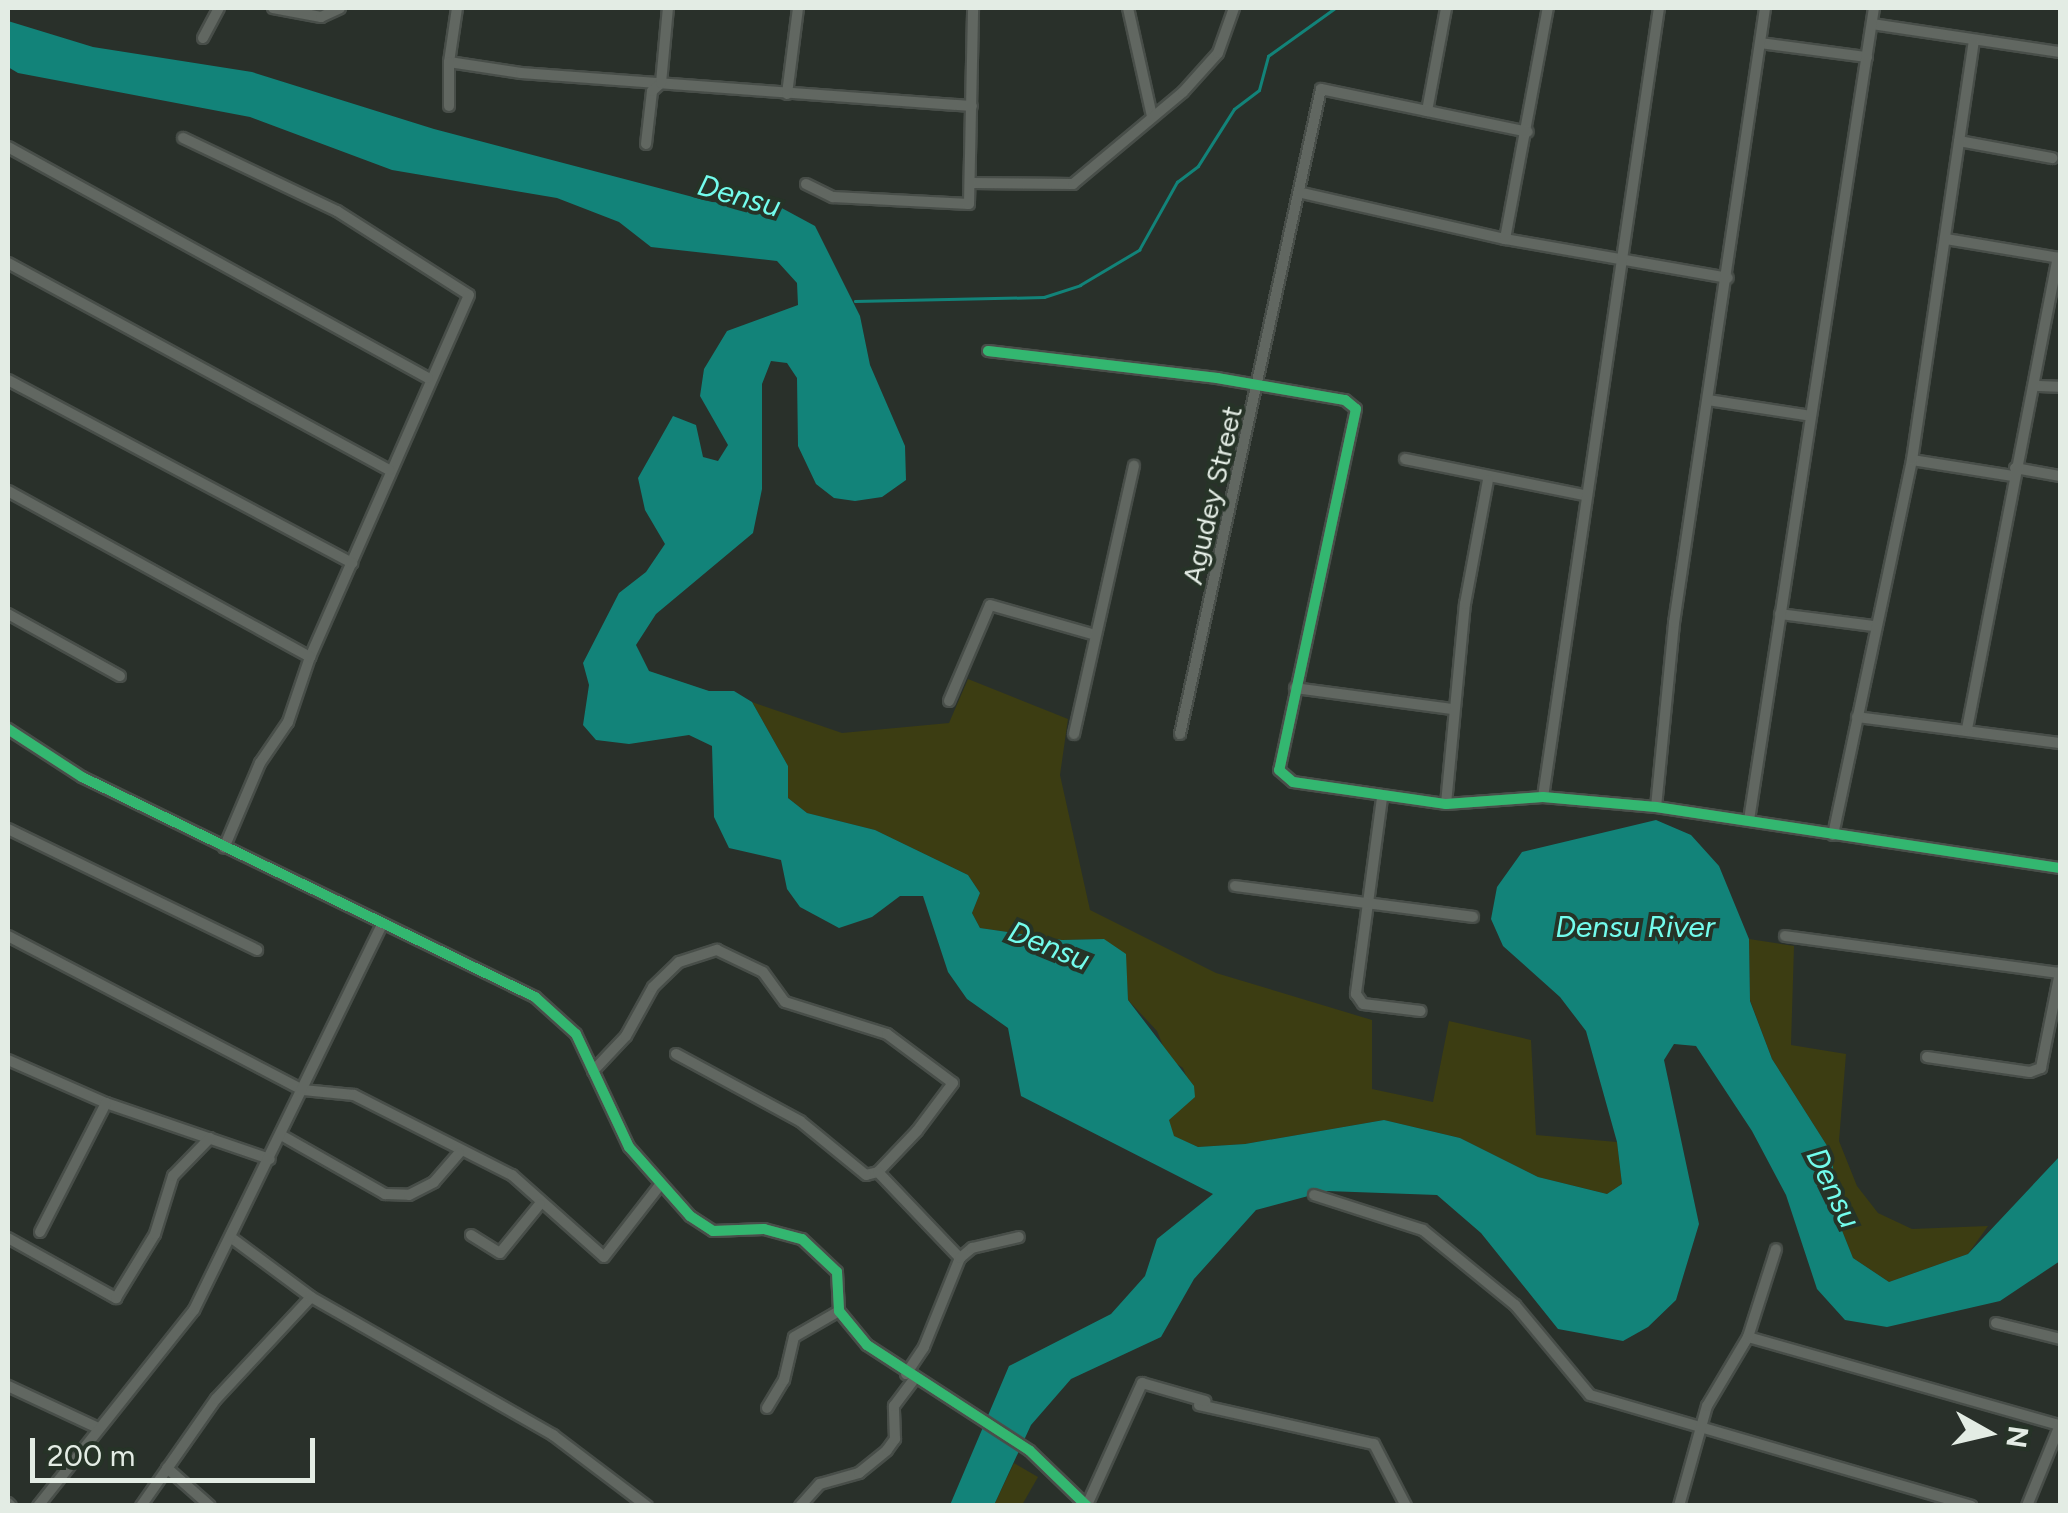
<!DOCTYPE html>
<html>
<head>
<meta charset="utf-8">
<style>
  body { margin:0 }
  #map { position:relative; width:2068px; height:1513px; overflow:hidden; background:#29302a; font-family:Figtree,sans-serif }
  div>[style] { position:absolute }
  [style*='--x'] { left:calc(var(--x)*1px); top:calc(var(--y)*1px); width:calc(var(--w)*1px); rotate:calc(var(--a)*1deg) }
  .green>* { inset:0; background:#3c3d12 }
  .water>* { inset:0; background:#128379 }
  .stream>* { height:2.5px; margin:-1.25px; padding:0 1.25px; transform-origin:1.25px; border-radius:1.25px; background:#128379 }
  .roads { filter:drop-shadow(2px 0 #484e49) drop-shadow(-2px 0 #484e49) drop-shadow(0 2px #484e49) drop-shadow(0 -2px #484e49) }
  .minor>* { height:10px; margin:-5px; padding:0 5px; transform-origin:5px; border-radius:5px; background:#616761 }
  .cycleway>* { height:10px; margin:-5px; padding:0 5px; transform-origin:5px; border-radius:5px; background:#33b770 }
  span { translate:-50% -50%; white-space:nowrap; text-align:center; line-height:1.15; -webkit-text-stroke:8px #263327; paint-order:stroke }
  .street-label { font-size:28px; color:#e3ece4 }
  .water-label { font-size:30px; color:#73fced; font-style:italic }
  .frame { position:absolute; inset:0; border:10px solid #e3ece4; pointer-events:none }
  .north { position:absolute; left:1938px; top:1383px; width:100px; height:100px; -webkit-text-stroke:8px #263327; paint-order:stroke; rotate:98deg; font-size:28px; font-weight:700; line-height:40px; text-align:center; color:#e3ece4 }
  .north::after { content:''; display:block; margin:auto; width:35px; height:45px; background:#e3ece4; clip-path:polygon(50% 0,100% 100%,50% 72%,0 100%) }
  .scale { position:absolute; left:30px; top:1438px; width:285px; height:45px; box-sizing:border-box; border:5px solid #e3ece4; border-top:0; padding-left:12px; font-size:30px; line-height:35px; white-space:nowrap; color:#e3ece4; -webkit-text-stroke:8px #263327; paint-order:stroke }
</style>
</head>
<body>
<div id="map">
  <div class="green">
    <div style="clip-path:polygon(968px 679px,1068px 719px,1060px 775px,1090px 910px,1216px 973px,1372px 1020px,1372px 1089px,1433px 1102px,1449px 1021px,1531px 1040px,1536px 1135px,1617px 1142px,1622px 1184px,1607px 1194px,1538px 1177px,1460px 1138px,1384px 1120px,1245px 1144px,1198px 1147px,1173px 1136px,1168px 1120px,1194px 1097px,1183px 1068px,1168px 1058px,1157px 1031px,1128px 1000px,1127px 981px,1104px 939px,1062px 940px,980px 928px,972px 913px,980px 893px,968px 875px,875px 830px,807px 813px,788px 798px,788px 766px,752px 702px,842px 733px,949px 723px)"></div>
    <div style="clip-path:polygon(1749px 939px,1794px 946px,1791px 1045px,1846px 1054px,1839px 1141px,1857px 1186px,1878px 1213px,1912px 1229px,1988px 1226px,1968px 1254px,1889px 1282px,1853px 1258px,1841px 1228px,1831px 1152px,1772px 1059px,1750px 1000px)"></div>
    <div style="clip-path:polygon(1014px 1463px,1038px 1477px,1022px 1505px,994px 1505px)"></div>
  </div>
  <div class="water">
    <div style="clip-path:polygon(8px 21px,93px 47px,252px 72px,434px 129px,712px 202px,778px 206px,815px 226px,860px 316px,870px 365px,905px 446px,906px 480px,882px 497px,855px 501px,834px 498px,816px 484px,798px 446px,797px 378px,787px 363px,771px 361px,762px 384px,762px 489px,753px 533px,656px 614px,636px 645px,649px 671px,709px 691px,734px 691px,752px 702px,788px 766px,788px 798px,807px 813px,875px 830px,968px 875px,980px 893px,972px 913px,980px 928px,1062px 940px,1104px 939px,1126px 954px,1128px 1000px,1194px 1086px,1195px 1097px,1169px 1120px,1174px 1136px,1198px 1147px,1245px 1144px,1384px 1120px,1460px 1138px,1538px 1177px,1607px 1194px,1622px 1184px,1617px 1142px,1586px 1031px,1560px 997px,1503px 946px,1491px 919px,1497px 887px,1522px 852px,1656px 820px,1691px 835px,1719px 866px,1749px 939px,1750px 1001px,1772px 1059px,1831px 1152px,1841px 1228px,1853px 1258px,1889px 1282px,1968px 1254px,2060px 1156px,2060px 1261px,2000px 1301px,1887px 1327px,1845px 1320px,1817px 1289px,1786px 1195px,1752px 1131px,1696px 1046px,1674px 1044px,1664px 1060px,1699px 1224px,1676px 1300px,1648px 1327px,1623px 1341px,1558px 1329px,1481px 1233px,1437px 1195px,1327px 1191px,1256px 1210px,1194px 1279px,1161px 1337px,1071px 1379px,1031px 1425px,994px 1505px,950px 1505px,1009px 1366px,1111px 1314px,1145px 1276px,1157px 1239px,1213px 1194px,1021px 1096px,1008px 1028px,967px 999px,948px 972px,923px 896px,900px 896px,872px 917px,839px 928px,800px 907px,787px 889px,781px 860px,729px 848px,714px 817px,712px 746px,689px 735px,629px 744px,596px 740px,583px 725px,589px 685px,583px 663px,619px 593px,646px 572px,665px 544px,645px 510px,638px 478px,673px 416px,696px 425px,703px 457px,718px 461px,728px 445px,700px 396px,704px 369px,727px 331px,798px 305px,797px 283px,777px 261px,651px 247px,619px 222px,557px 198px,392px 170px,250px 117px,18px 73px,8px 67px)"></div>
  </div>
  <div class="stream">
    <div style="--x:855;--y:301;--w:189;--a:-1.2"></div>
    <div style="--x:1044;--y:297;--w:38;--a:-18"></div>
    <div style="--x:1080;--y:285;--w:69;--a:-30.7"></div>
    <div style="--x:1139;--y:250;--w:78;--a:-60.8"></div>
    <div style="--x:1177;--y:182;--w:26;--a:-37"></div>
    <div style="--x:1198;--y:166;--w:67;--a:-57.7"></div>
    <div style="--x:1234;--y:109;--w:31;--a:-37"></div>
    <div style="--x:1259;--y:90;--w:35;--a:-75"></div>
    <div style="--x:1268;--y:56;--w:82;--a:-35.6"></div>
  </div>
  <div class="roads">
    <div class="minor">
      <div style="--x:273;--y:8;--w:49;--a:10.6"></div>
      <div style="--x:321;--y:17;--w:21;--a:-25"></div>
      <div style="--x:457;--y:8;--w:55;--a:98.4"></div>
      <div style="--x:449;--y:62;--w:73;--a:8.7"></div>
      <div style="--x:521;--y:73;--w:452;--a:4.2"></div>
      <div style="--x:1128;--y:8;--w:111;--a:77.5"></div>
      <div style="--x:1872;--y:24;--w:190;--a:8.5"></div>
      <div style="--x:203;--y:38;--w:34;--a:-62"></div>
      <div style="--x:1760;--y:43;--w:108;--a:7.5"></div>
      <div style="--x:787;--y:94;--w:87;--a:-82.7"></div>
      <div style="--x:449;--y:106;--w:44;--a:-90"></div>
      <div style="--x:1427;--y:111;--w:105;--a:-79.5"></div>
      <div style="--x:183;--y:138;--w:170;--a:25.4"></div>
      <div style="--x:337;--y:211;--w:156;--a:32.5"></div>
      <div style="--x:469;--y:295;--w:395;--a:113.7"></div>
      <div style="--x:310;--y:657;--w:69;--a:108.7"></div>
      <div style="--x:288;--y:722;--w:50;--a:124.3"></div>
      <div style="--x:260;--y:763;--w:92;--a:113"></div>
      <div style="--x:1959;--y:141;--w:95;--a:10.4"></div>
      <div style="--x:646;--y:144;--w:53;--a:-83.5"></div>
      <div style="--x:652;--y:91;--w:12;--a:-42"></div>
      <div style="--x:661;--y:83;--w:75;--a:-84.7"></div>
      <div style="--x:8;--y:147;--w:479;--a:28.8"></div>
      <div style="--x:972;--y:183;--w:101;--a:0.6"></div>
      <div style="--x:1073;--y:184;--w:143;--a:-39.9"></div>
      <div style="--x:1183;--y:92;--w:52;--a:-48.1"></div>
      <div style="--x:1218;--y:53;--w:48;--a:-70.4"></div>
      <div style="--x:806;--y:184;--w:30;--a:26"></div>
      <div style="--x:833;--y:197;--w:136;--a:2.9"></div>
      <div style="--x:969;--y:204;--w:196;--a:-88.8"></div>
      <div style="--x:1302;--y:193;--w:208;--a:12.8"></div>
      <div style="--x:1505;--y:239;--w:226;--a:9.9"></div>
      <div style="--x:1505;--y:239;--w:235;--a:-79.5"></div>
      <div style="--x:1946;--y:239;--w:116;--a:9.5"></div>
      <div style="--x:8;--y:263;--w:434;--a:28.5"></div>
      <div style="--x:988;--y:351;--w:231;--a:6.7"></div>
      <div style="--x:1217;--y:378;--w:130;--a:9.8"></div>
      <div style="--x:1345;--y:400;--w:14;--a:39"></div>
      <div style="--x:1356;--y:409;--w:369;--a:102"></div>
      <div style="--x:1279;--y:770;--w:18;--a:41"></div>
      <div style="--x:1293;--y:782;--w:155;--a:8.2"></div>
      <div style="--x:1446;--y:804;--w:97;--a:-4.1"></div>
      <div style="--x:1543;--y:797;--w:113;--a:5.1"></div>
      <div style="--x:1656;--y:807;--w:409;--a:8.6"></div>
      <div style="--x:8;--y:380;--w:390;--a:28"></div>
      <div style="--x:2037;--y:386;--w:23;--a:2"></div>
      <div style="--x:1708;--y:400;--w:104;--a:8.8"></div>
      <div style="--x:1405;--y:459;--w:183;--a:11.4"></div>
      <div style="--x:1912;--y:460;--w:102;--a:9"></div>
      <div style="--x:2015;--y:468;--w:46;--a:10.1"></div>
      <div style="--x:8;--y:491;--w:345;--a:28.8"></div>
      <div style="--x:8;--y:614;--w:128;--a:29"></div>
      <div style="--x:1780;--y:614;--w:95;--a:7.3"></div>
      <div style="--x:1295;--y:688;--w:159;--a:7.6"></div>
      <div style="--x:949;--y:701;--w:104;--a:-66.9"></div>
      <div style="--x:990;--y:605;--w:106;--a:15.9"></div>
      <div style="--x:1857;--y:717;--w:205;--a:7.3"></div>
      <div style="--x:8;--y:729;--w:88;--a:33"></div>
      <div style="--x:82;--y:777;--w:504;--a:25.9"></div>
      <div style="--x:535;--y:997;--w:55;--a:42.1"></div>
      <div style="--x:576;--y:1034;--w:125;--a:64.9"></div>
      <div style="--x:629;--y:1147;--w:92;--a:48.5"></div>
      <div style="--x:690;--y:1216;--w:27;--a:33"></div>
      <div style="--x:713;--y:1231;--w:51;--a:-2.2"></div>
      <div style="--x:764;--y:1229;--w:39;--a:15"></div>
      <div style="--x:802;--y:1239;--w:48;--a:43.3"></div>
      <div style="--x:837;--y:1272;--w:39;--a:87"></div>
      <div style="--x:839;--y:1311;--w:44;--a:50.5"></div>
      <div style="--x:867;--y:1345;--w:194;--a:33"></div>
      <div style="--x:1030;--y:1451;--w:79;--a:44"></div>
      <div style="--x:1967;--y:729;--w:480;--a:-79.1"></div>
      <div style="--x:1074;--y:734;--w:275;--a:-77.4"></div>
      <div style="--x:1180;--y:734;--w:660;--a:-77.67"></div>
      <div style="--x:1321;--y:89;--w:211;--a:11.7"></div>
      <div style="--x:1543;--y:797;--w:797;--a:-81.64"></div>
      <div style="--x:1382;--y:798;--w:198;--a:97.6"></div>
      <div style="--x:1356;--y:994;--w:12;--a:55"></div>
      <div style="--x:1363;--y:1004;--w:58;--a:6.9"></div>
      <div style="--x:1446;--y:804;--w:201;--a:-84.6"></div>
      <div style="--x:1465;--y:604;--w:126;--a:-79.5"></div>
      <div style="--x:1656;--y:807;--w:185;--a:-84.4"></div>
      <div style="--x:1674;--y:623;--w:622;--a:-81.58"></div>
      <div style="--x:1749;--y:820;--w:822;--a:-81.25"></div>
      <div style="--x:8;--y:829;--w:277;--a:25.9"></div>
      <div style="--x:1833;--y:835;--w:383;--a:-78.1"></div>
      <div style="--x:1912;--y:460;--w:423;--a:-81.6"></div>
      <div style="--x:1235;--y:886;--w:240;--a:7.4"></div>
      <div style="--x:8;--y:936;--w:333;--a:27.6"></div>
      <div style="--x:303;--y:1090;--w:51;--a:5.6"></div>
      <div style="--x:354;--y:1095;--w:177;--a:26.9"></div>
      <div style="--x:512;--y:1175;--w:123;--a:41.7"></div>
      <div style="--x:604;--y:1257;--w:91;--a:-52.1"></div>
      <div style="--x:1785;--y:936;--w:277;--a:7.7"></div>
      <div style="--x:1927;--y:1057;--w:104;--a:8.3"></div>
      <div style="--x:2030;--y:1072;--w:12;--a:-20"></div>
      <div style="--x:2041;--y:1068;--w:98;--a:-78.8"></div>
      <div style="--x:8;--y:1060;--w:107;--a:23.7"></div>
      <div style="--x:106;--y:1103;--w:173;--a:18.9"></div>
      <div style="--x:593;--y:1071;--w:48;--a:-46.7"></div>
      <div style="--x:626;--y:1036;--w:56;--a:-61.1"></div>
      <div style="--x:653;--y:987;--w:36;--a:-44"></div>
      <div style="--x:679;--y:962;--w:40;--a:-18"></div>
      <div style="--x:717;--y:950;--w:51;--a:25.6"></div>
      <div style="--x:763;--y:972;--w:37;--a:54"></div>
      <div style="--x:785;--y:1002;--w:107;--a:17.4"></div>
      <div style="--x:887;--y:1034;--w:82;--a:36.6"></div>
      <div style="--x:953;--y:1083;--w:60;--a:126.9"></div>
      <div style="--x:917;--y:1131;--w:57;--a:133.6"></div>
      <div style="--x:878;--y:1172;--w:12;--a:166"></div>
      <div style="--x:866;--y:1175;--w:85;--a:-140.7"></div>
      <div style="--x:800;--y:1121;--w:141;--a:-151.6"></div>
      <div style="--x:281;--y:1135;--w:120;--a:29.6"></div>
      <div style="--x:385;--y:1194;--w:24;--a:2"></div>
      <div style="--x:409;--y:1195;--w:28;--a:-27"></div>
      <div style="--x:434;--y:1182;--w:38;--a:-49"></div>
      <div style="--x:878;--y:1172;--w:119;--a:46.4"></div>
      <div style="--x:1314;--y:1195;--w:114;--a:17.8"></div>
      <div style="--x:1423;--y:1230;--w:119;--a:39.2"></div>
      <div style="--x:1515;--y:1305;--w:117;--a:50.2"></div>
      <div style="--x:1590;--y:1395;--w:397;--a:16.2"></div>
      <div style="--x:40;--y:1232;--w:145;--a:-62.9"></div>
      <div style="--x:471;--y:1235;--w:34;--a:32"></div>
      <div style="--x:500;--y:1253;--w:63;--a:-50.8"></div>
      <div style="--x:8;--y:1238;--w:124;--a:29.1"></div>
      <div style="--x:116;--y:1298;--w:75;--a:-58.6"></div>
      <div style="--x:155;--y:1234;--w:61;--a:-72.8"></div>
      <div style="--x:173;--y:1176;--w:53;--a:-45.8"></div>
      <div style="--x:233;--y:1239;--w:97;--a:36.6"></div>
      <div style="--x:1996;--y:1323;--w:66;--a:14"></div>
      <div style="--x:1748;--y:1337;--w:324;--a:15.8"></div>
      <div style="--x:2060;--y:1425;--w:87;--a:112.2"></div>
      <div style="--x:906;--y:1374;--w:32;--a:-56"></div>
      <div style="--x:924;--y:1347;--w:96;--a:-68"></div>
      <div style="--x:960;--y:1258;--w:16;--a:-40"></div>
      <div style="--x:972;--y:1248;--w:48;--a:-13.2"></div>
      <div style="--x:8;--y:1386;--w:97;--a:25"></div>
      <div style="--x:1199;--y:1405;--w:179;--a:12.6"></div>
      <div style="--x:1374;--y:1444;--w:70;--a:62.7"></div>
      <div style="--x:767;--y:1408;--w:33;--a:-59"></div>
      <div style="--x:784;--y:1380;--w:44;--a:-76.9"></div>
      <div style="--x:794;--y:1337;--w:52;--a:-30"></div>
      <div style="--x:167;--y:1468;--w:57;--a:41.5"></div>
      <div style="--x:8;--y:1503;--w:4;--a:45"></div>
      <div style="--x:1087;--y:1505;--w:134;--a:-65.7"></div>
      <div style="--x:1142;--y:1383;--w:66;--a:15.9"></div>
      <div style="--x:38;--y:1506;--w:251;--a:-51.5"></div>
      <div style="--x:194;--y:1310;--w:426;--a:-64"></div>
      <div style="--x:141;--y:1506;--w:131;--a:-55"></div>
      <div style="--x:216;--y:1399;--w:139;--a:-47"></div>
      <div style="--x:311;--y:1297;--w:279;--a:29.7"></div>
      <div style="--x:553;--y:1435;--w:118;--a:37.1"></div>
      <div style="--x:800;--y:1506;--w:30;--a:-48"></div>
      <div style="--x:820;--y:1484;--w:41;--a:-15.8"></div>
      <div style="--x:859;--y:1473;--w:36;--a:-39"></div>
      <div style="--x:887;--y:1450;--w:14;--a:-54"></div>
      <div style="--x:895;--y:1439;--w:33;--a:-92"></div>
      <div style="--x:894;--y:1406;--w:34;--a:-53"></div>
      <div style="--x:1679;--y:1506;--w:104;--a:-74.4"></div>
      <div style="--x:1707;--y:1406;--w:80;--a:-59.3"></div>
      <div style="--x:1748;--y:1337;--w:92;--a:-72.3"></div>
    </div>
  </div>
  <div class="cycleway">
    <div style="--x:988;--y:351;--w:231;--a:6.7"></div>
    <div style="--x:1217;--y:378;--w:130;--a:9.8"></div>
    <div style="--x:1345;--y:400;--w:14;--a:39"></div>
    <div style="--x:1356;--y:409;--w:369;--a:102"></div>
    <div style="--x:1279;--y:770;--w:18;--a:41"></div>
    <div style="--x:1293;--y:782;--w:155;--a:8.2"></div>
    <div style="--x:1446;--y:804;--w:97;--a:-4.1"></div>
    <div style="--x:1543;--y:797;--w:113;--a:5.1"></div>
    <div style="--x:1656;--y:807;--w:409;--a:8.6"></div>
    <div style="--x:8;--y:729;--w:88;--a:33"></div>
    <div style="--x:82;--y:777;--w:504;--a:25.9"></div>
    <div style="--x:535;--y:997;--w:55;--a:42.1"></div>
    <div style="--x:576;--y:1034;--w:125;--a:64.9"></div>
    <div style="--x:629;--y:1147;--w:92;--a:48.5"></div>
    <div style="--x:690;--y:1216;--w:27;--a:33"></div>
    <div style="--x:713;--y:1231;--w:51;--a:-2.2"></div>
    <div style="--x:764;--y:1229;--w:39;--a:15"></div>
    <div style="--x:802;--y:1239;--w:48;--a:43.3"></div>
    <div style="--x:837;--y:1272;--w:39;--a:87"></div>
    <div style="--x:839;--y:1311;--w:44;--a:50.5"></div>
    <div style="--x:867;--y:1345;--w:194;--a:33"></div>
    <div style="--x:1030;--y:1451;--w:79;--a:44"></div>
  </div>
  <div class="street-label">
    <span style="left:1212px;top:495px;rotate:-77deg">Agudey Street</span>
  </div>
  <div class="water-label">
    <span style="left:739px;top:196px;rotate:16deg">Densu</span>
    <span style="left:1635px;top:927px">Densu River</span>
    <span style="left:1049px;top:946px;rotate:22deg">Densu</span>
    <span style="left:1833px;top:1188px;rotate:64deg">Densu</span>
  </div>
  <div class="frame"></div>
  <div class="north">N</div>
  <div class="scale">200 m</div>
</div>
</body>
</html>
